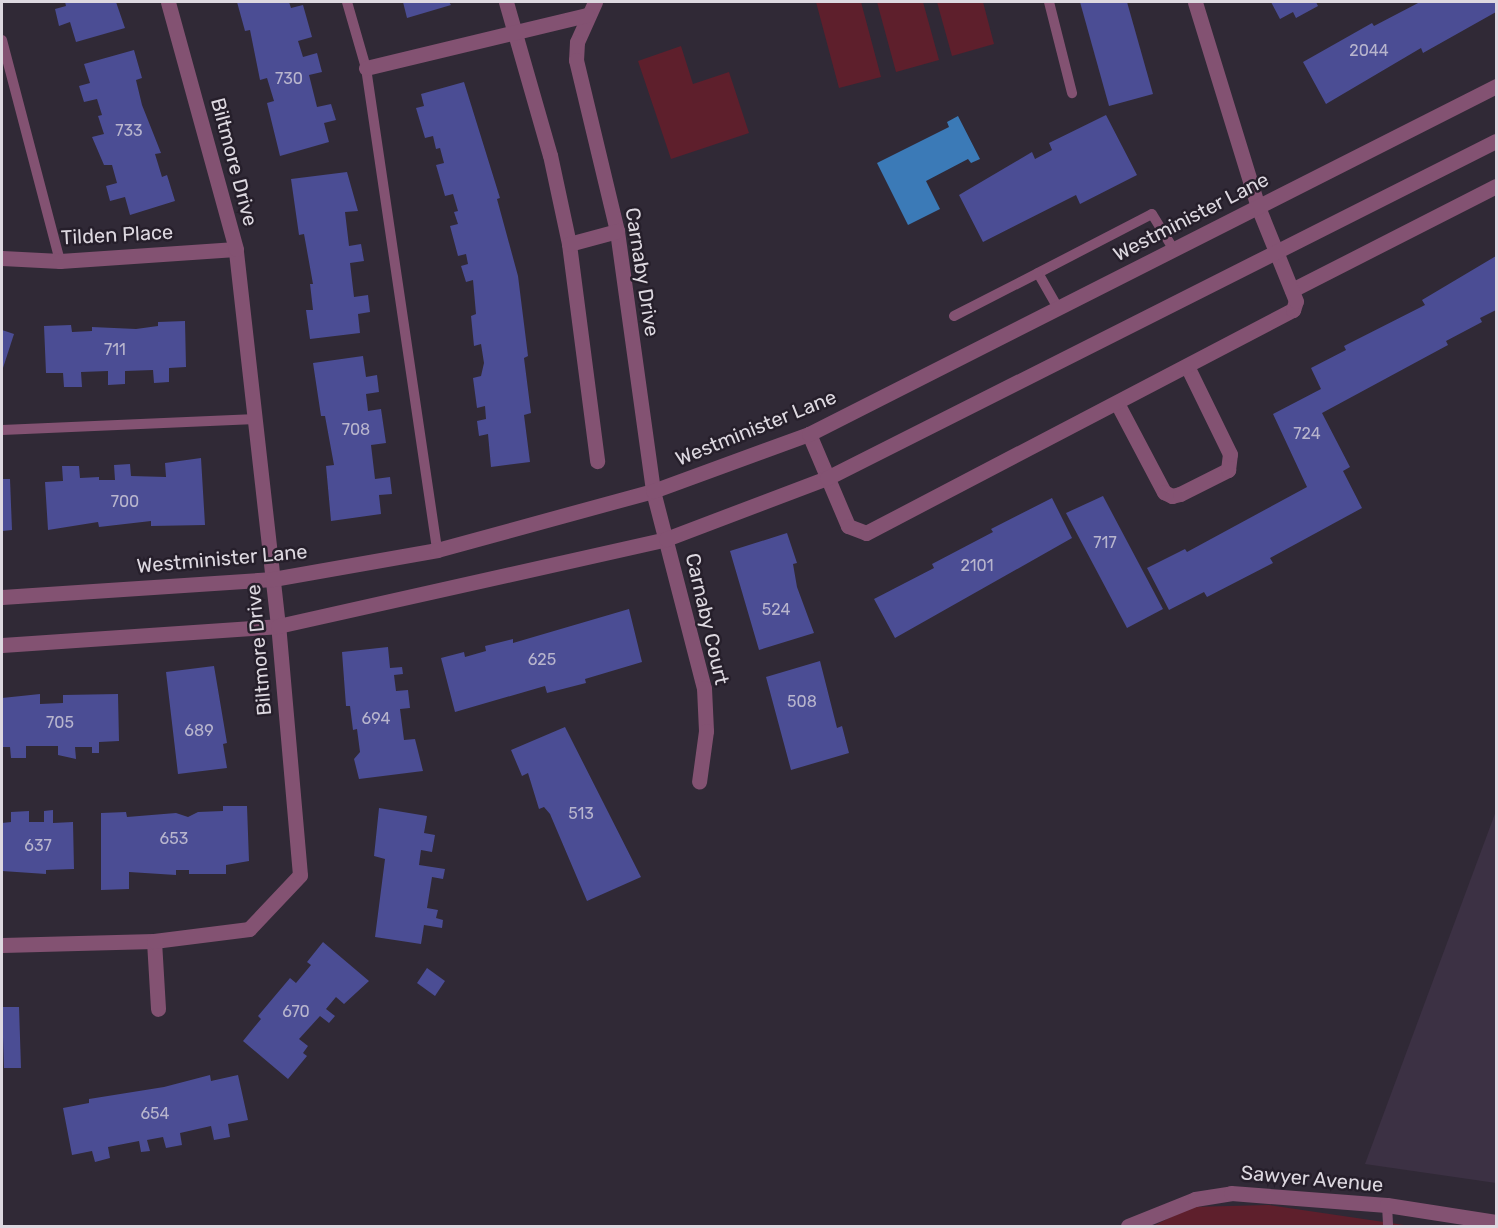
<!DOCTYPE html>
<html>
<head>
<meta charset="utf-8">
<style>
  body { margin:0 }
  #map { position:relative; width:1498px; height:1228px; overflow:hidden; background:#302936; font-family:Rubik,sans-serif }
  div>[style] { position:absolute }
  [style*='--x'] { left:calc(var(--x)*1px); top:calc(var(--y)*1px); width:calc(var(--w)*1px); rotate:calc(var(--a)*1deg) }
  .built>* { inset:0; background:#3c3144 }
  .green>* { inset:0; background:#5e1f2c }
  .water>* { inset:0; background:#3b7ab7 }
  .building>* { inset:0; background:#4b4d94 }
  .service>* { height:10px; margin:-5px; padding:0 5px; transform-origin:5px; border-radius:5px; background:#835272 }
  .minor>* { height:15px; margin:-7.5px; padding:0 7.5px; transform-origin:7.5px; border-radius:7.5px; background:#835272 }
  .tertiary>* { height:15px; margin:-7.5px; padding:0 7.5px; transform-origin:7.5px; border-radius:7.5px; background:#835272 }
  span { translate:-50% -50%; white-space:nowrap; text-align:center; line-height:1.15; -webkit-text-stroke:5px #261f2b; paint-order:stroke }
  .number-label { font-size:16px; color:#b8b5cd }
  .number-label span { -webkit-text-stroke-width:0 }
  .street-label { font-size:20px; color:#ddd8e0 }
  .frame { position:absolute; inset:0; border:3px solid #ddd8e0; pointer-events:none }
</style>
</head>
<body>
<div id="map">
  <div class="built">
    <div style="clip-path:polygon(1496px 811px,1496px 1183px,1365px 1164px)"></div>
  </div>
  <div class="green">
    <div style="clip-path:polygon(816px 2px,861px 2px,881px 77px,839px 88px)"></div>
    <div style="clip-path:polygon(877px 2px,923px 2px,939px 60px,896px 72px)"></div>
    <div style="clip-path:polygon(937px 2px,983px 2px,994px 44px,952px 56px)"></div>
    <div style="clip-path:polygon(681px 46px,693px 84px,729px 72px,749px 133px,671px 159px,638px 61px)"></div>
    <div style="clip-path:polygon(1269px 1205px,1411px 1226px,1153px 1226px,1191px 1207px)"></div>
  </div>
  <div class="water">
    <div style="clip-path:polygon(958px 116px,980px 159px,971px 163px,968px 159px,926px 181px,940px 209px,908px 225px,877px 163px,949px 127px,947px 122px)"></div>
  </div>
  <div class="building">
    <div style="clip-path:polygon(65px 2px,116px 2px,125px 28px,76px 42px,70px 22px,59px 26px,55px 9px,66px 6px)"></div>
    <div style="clip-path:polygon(237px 2px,289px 2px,291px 8px,303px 5px,312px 37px,298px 41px,303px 57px,317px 53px,322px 72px,309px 75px,317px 107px,331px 104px,336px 120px,324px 123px,329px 142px,280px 156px,267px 103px,274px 101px,267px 78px,260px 80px,250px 30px,245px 31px)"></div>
    <div style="clip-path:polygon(403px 2px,449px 2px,451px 5px,407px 18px)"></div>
    <div style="clip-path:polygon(1080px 2px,1127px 2px,1153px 94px,1109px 106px)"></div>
    <div style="clip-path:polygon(1271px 2px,1316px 2px,1318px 6px,1296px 18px,1293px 12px,1280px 19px)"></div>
    <div style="clip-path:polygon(1420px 2px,1496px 2px,1496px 12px,1423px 53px,1421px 48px,1326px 104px,1303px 62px,1372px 23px,1374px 26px)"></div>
    <div style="clip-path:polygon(134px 50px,142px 78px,136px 80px,142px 105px,161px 153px,155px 154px,162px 177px,167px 175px,175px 201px,130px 215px,125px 197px,110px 201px,106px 186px,117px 183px,112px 165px,104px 165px,92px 137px,104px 134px,98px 116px,102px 115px,97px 99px,84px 102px,79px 86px,90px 83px,84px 64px)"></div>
    <div style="clip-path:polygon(464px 82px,500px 198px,497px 199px,518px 276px,528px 356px,524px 358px,531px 413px,524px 415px,530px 462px,491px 467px,488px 434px,479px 436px,477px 421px,486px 419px,485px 406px,477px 408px,473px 378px,481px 376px,484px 363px,481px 344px,474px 346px,471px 316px,476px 314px,473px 280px,466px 282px,461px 266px,468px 264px,466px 254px,458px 256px,450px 226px,458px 224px,454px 212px,458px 211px,453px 194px,445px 196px,436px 165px,444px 163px,440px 148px,436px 149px,433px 136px,425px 138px,416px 108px,424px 106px,421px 94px)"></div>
    <div style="clip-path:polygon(1106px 115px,1137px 175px,1080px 204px,1076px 195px,983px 242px,959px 195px,1032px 152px,1035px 159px,1052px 150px,1049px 143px)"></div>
    <div style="clip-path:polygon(347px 172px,358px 211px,345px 212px,349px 246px,361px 244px,364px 261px,350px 263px,354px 297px,368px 295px,370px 312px,358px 314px,360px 333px,310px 339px,306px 310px,313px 310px,310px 284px,313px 284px,304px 234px,299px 235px,291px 179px)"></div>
    <div style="clip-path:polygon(1496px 256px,1496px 310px,1480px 318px,1482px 322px,1446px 341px,1448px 345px,1322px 413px,1350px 467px,1343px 471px,1362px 508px,1270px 558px,1273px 563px,1207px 597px,1204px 592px,1169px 610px,1147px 568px,1185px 549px,1187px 552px,1307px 487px,1273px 414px,1321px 389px,1311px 368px,1346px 350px,1344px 346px,1425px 305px,1422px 300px)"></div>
    <div style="clip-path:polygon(185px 321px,186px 367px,169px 368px,169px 382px,154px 383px,153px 370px,125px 371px,125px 384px,108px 385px,108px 371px,81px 372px,82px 387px,64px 387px,63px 373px,46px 373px,44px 326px,71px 325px,72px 332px,92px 331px,92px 327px,136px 329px,158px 326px,158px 322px)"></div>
    <div style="clip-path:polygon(2px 330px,14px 334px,2px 371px)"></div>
    <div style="clip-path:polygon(363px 356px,366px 377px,377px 375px,379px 392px,366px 394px,368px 411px,381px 409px,386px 443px,371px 445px,375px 479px,390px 477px,392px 494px,379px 495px,381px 514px,331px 521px,326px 466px,334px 465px,325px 416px,321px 416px,313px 363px)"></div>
    <div style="clip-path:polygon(201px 458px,205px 525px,151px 526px,151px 521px,99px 527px,98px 522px,48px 530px,45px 482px,63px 481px,62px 466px,79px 466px,80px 478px,99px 477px,99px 480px,115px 480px,114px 465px,130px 464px,131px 476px,166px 477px,165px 463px)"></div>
    <div style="clip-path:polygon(2px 479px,10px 479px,12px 530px,2px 531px)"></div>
    <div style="clip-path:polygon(1103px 496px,1163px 609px,1127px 628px,1066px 513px)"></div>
    <div style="clip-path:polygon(1052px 498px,1072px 538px,895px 638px,874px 599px,934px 568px,932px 564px,993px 532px,991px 529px)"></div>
    <div style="clip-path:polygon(787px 533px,797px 563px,793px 564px,797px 587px,814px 633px,759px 650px,730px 551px)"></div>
    <div style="clip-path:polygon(629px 609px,642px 662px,585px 679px,586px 683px,547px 693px,545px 686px,455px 712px,441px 658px,464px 652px,465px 657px,486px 651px,485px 646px,513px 639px,513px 643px)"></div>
    <div style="clip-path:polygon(388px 647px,390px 668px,402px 667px,403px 674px,394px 675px,396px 691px,408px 690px,410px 708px,400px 709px,404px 740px,415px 739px,423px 771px,359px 779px,354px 759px,360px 752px,357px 729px,353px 730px,350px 706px,346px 706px,342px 652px)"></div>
    <div style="clip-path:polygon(820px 661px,837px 728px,842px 726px,849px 753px,791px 770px,766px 677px)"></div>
    <div style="clip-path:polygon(214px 666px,227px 743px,223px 744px,227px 768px,178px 774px,166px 672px)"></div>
    <div style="clip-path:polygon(40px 694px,40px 704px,63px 703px,63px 695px,118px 694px,119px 741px,99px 742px,99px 753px,92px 753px,92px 747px,75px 747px,76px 759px,58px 755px,58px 746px,26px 746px,26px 758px,11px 758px,10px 747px,2px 747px,2px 698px)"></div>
    <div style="clip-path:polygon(565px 727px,641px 877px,587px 901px,550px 814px,544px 807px,539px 809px,528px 773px,522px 776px,511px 750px)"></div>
    <div style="clip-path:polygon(223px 806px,247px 806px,249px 861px,226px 865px,226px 874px,189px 874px,189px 870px,176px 870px,176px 875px,129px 872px,129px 889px,101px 890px,101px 813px,126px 812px,127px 817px,176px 813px,188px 817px,198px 812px,223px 811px)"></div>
    <div style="clip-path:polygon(379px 808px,427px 816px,424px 833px,435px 835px,432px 852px,421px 850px,419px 865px,445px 869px,443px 879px,432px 877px,427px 908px,438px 910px,436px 918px,443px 920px,442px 928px,424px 925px,421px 944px,375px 937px,385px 859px,374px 856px)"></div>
    <div style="clip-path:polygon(53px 810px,53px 823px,73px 822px,74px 869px,46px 870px,46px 874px,2px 871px,2px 823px,11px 822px,11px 812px,29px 811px,29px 822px,44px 822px,44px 811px)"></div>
    <div style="clip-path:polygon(323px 942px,369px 981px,344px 1004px,336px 997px,326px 1009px,335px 1016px,329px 1023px,320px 1016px,299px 1039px,308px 1046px,303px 1053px,307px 1056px,288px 1079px,243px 1041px,261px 1019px,258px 1016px,290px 978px,296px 983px,311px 965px,307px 962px)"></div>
    <div style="clip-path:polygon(427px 968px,445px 981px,435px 996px,417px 983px)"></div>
    <div style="clip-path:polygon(2px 1007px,19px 1007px,21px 1068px,4px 1068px)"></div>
    <div style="clip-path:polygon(210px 1075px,211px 1081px,238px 1075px,248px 1120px,228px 1124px,230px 1137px,214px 1140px,211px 1126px,180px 1133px,182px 1145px,166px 1148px,163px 1137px,147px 1140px,150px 1151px,141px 1152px,139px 1141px,108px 1147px,110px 1158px,95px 1162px,92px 1151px,72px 1155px,63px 1108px,89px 1103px,89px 1099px,164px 1087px)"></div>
  </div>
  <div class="service">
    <div style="--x:347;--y:2;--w:69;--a:73.9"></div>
    <div style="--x:366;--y:68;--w:487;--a:81.6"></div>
    <div style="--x:1049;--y:2;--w:94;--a:75.8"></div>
    <div style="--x:2;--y:40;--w:228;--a:75.3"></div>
    <div style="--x:1058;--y:308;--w:40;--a:-119.7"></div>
    <div style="--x:1038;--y:273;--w:128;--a:-27.4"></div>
    <div style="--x:1152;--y:214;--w:42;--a:58.6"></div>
    <div style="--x:954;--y:316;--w:94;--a:-27.1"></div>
    <div style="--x:2;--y:430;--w:255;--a:-2.5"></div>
    <div style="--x:1387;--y:1205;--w:21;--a:87"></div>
  </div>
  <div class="minor">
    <div style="--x:506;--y:2;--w:159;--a:74"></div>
    <div style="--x:550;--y:155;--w:91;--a:77.9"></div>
    <div style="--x:569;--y:244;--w:219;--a:82.6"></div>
    <div style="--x:595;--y:2;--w:44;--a:114.2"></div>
    <div style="--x:577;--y:42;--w:18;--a:93"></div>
    <div style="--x:576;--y:60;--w:176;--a:76.5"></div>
    <div style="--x:617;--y:231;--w:262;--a:82.1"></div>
    <div style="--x:653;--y:491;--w:203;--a:75.5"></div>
    <div style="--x:704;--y:688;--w:43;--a:87.3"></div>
    <div style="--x:706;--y:731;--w:51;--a:97.8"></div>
    <div style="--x:366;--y:68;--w:227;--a:-13.5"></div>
    <div style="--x:569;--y:244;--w:50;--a:-15.2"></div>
    <div style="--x:2;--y:258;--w:58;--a:3"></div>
    <div style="--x:60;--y:261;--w:176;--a:-3.9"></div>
    <div style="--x:1292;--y:290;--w:229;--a:-27"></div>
    <div style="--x:1117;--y:403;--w:101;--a:62.2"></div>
    <div style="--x:1164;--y:492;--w:9;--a:27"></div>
    <div style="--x:1172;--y:496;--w:8;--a:-14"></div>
    <div style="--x:1180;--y:494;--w:54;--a:-26.6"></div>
    <div style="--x:1228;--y:470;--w:16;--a:-83"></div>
    <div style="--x:1230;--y:454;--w:98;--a:-116"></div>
    <div style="--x:809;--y:434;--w:100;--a:67"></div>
    <div style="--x:848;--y:526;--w:19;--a:21"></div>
    <div style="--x:866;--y:533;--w:482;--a:-27.6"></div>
    <div style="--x:1293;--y:310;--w:9;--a:-72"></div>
    <div style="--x:1296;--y:301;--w:101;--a:-112"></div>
    <div style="--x:1258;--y:207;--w:214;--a:-107.1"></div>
    <div style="--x:154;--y:941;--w:68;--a:86.6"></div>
    <div style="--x:2;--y:945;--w:152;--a:-1.5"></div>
    <div style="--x:154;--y:941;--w:96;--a:-7.2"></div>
    <div style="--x:249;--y:929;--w:74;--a:-46.6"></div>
    <div style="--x:300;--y:875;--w:250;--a:-95"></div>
    <div style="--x:278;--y:626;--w:379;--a:-96.4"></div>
    <div style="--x:236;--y:249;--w:256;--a:-105.4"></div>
    <div style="--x:1128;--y:1226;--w:72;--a:-21.9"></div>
    <div style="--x:1195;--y:1199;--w:36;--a:-9"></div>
    <div style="--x:1231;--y:1193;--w:156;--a:4.4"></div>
    <div style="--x:1387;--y:1205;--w:110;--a:8.9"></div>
  </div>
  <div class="tertiary">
    <div style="--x:2;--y:597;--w:272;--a:-3.8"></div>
    <div style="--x:273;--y:579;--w:167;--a:-10"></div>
    <div style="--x:437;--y:550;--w:224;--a:-15.3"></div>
    <div style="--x:653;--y:491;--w:166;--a:-20.1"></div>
    <div style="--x:809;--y:434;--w:770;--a:-26.86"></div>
    <div style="--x:2;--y:645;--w:277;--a:-3.9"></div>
    <div style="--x:278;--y:626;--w:398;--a:-12.6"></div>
    <div style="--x:666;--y:539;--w:172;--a:-20.8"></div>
    <div style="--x:827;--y:478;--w:749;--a:-26.74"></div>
  </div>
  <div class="number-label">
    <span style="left:1369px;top:51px">2044</span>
    <span style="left:289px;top:79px">730</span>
    <span style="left:129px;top:131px">733</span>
    <span style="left:115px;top:350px">711</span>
    <span style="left:356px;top:430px">708</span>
    <span style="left:1307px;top:434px">724</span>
    <span style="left:125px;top:502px">700</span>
    <span style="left:1105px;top:543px">717</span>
    <span style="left:977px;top:566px">2101</span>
    <span style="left:776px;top:610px">524</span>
    <span style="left:542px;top:660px">625</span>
    <span style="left:802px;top:702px">508</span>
    <span style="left:376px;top:719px">694</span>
    <span style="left:60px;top:723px">705</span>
    <span style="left:199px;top:731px">689</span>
    <span style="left:581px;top:814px">513</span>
    <span style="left:174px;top:839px">653</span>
    <span style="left:38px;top:846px">637</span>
    <span style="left:296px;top:1012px">670</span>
    <span style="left:155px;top:1114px">654</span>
  </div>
  <div class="street-label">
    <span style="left:234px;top:162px;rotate:75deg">Biltmore Drive</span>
    <span style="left:1191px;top:217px;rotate:-27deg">Westminister Lane</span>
    <span style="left:117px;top:235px;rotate:-3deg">Tilden Place</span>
    <span style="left:642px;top:272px;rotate:81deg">Carnaby Drive</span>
    <span style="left:756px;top:428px;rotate:-22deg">Westminister Lane</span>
    <span style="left:222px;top:559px;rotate:-5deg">Westminister Lane</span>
    <span style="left:707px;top:619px;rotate:77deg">Carnaby Court</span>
    <span style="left:259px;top:650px;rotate:-95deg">Biltmore Drive</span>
    <span style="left:1312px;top:1179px;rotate:5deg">Sawyer Avenue</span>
  </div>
  <div class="frame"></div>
</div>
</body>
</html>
